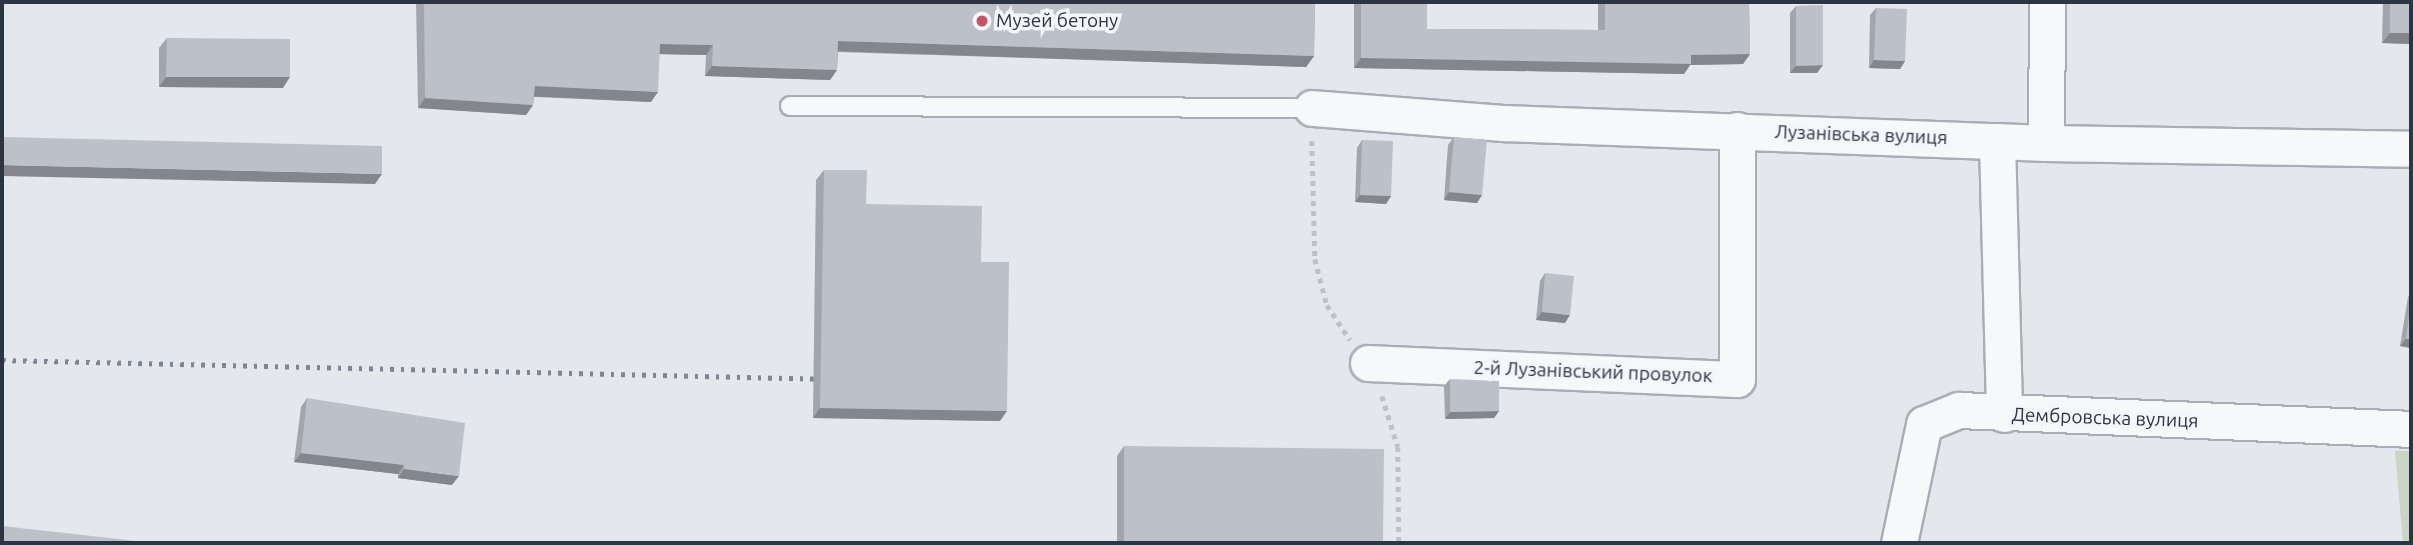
<!DOCTYPE html>
<html>
<head>
<meta charset="utf-8">
<style>
  body { margin:0 }
  #map { position:relative; width:2413px; height:545px; overflow:hidden; background:#e4e7eb; font-family:Ubuntu,sans-serif }
  div>[style] { position:absolute }
  [style*='--x'] { left:calc(var(--x)*1px); top:calc(var(--y)*1px); width:calc(var(--w)*1px); rotate:calc(var(--a)*1deg) }
  .green>* { inset:0; background:#cad5c6 }
  .path>* { height:4.5px; margin-top:-2.25px; transform-origin:0; background:repeating-linear-gradient(90deg,#bec1c7 0 5px,transparent 0 10px) }
  .roads { filter:drop-shadow(2px 0 #a9aeb5) drop-shadow(-2px 0 #a9aeb5) drop-shadow(0 2px #a9aeb5) drop-shadow(0 -2px #a9aeb5) }
  .lane>* { height:18px; margin:-9px; padding:0 9px; transform-origin:9px; border-radius:9px; background:#f7f8fa }
  .street>* { height:35px; margin:-17.5px; padding:0 17.5px; transform-origin:17.5px; border-radius:17.5px; background:#f7f8fa }
  .rail>* { height:5px; margin-top:-2.5px; transform-origin:0; background:repeating-linear-gradient(90deg,#7e8694 0 3.5px,transparent 0 10.5px) }
  .wall>* { inset:0; background:#a2a5ac }
  .shaded-wall>* { inset:0; background:#84868c }
  .building>* { inset:0; background:#bcc0c8 }
  .dots>* { width:19px; height:19px; translate:-50% -50%; box-sizing:border-box; border:4px solid #f4f6f9; border-radius:50% }
  span { translate:-50% -50%; white-space:nowrap; text-align:center; line-height:1.15; -webkit-text-stroke:7px #f4f6f9; paint-order:stroke }
  .poi-label { font-size:19px; color:#2d3443 }
  .left { translate:0 -50%; text-align:left }
  .street-label { font-size:19px; color:#2d3443 }
  .frame { position:absolute; inset:0; border:4px solid #2d3443; pointer-events:none }
</style>
</head>
<body>
<div id="map">
  <div class="green">
    <div style="clip-path:polygon(2395px 451px,2411px 451px,2411px 543px,2403px 543px)"></div>
  </div>
  <div class="path">
    <div style="--x:1312;--y:141;--w:118;--a:88.5"></div>
    <div style="--x:1315;--y:259;--w:48;--a:75.4"></div>
    <div style="--x:1327;--y:305;--w:42;--a:56.7"></div>
    <div style="--x:1382;--y:396;--w:53;--a:72.6"></div>
    <div style="--x:1398;--y:447;--w:96;--a:89.4"></div>
  </div>
  <div class="roads">
    <div class="lane">
      <div style="--x:790;--y:106;--w:522;--a:0.22"></div>
    </div>
    <div class="street">
      <div style="--x:1312;--y:108;--w:193;--a:4.5"></div>
      <div style="--x:1504;--y:123;--w:542;--a:2.11"></div>
      <div style="--x:2046;--y:143;--w:365;--a:0.9"></div>
      <div style="--x:1997;--y:141;--w:273;--a:88.5"></div>
      <div style="--x:2046;--y:143;--w:141;--a:-89.6"></div>
      <div style="--x:1368;--y:363;--w:369;--a:2.5"></div>
      <div style="--x:1737;--y:379;--w:249;--a:-90"></div>
      <div style="--x:1899;--y:543;--w:122;--a:-78.1"></div>
      <div style="--x:1924;--y:424;--w:38;--a:-22"></div>
      <div style="--x:1959;--y:410;--w:452;--a:2.4"></div>
    </div>
  </div>
  <div class="rail">
    <div style="--x:2;--y:360;--w:833;--a:1.31"></div>
  </div>
  <div class="wall">
    <div style="clip-path:polygon(416px 2px,1315px 2px,1314px 56px,1306px 67px,838px 52px,837px 70px,830px 80px,705px 76px,706px 55px,659px 54px,651px 102px,534px 97px,533px 105px,526px 115px,418px 108px)"></div>
    <div style="clip-path:polygon(1354px 2px,1427px 2px,1427px 29px,1598px 30px,1598px 2px,1749px 2px,1750px 54px,1743px 64px,1690px 65px,1684px 74px,1354px 68px)"></div>
    <div style="clip-path:polygon(2383px 2px,2411px 2px,2411px 44px,2382px 43px)"></div>
    <div style="clip-path:polygon(1796px 6px,1817px 73px,1790px 73px,1790px 13px)"></div>
    <div style="clip-path:polygon(1876px 8px,1905px 61px,1900px 69px,1869px 68px,1870px 15px)"></div>
    <div style="clip-path:polygon(167px 38px,283px 88px,159px 87px,159px 48px)"></div>
    <div style="clip-path:polygon(1454px 137px,1482px 195px,1477px 203px,1444px 200px,1448px 145px)"></div>
    <div style="clip-path:polygon(1362px 140px,1391px 196px,1386px 204px,1355px 202px,1357px 148px)"></div>
    <div style="clip-path:polygon(824px 170px,866px 204px,981px 262px,1000px 421px,813px 418px,816px 180px)"></div>
    <div style="clip-path:polygon(1545px 273px,1565px 323px,1536px 320px,1540px 281px)"></div>
    <div style="clip-path:polygon(2411px 292px,2411px 348px,2400px 346px,2408px 297px)"></div>
    <div style="clip-path:polygon(1450px 379px,1499px 411px,1494px 418px,1445px 419px,1444px 386px)"></div>
    <div style="clip-path:polygon(307px 398px,452px 485px,398px 478px,398px 474px,294px 462px,301px 407px)"></div>
    <div style="clip-path:polygon(1124px 446px,1383px 543px,1117px 543px,1117px 456px)"></div>
  </div>
  <div class="shaded-wall">
    <div style="clip-path:polygon(2390px 33px,2411px 33px,2411px 44px,2382px 43px)"></div>
    <div style="clip-path:polygon(838px 41px,1314px 56px,1306px 67px,831px 51px)"></div>
    <div style="clip-path:polygon(660px 44px,713px 45px,706px 55px,653px 54px)"></div>
    <div style="clip-path:polygon(1750px 54px,1743px 64px,1690px 65px,1684px 74px,1354px 68px,1361px 58px)"></div>
    <div style="clip-path:polygon(1874px 60px,1905px 61px,1900px 69px,1869px 68px)"></div>
    <div style="clip-path:polygon(1823px 65px,1817px 73px,1790px 73px,1796px 66px)"></div>
    <div style="clip-path:polygon(712px 66px,837px 70px,830px 80px,705px 76px)"></div>
    <div style="clip-path:polygon(166px 77px,290px 77px,283px 88px,159px 87px)"></div>
    <div style="clip-path:polygon(535px 86px,658px 92px,651px 102px,527px 96px)"></div>
    <div style="clip-path:polygon(425px 98px,533px 105px,526px 115px,418px 108px)"></div>
    <div style="clip-path:polygon(2px 165px,382px 174px,375px 184px,2px 176px)"></div>
    <div style="clip-path:polygon(1449px 192px,1482px 195px,1477px 203px,1444px 200px)"></div>
    <div style="clip-path:polygon(1360px 195px,1391px 196px,1386px 204px,1355px 202px)"></div>
    <div style="clip-path:polygon(1542px 312px,1570px 315px,1565px 323px,1536px 320px)"></div>
    <div style="clip-path:polygon(2406px 339px,2411px 339px,2411px 348px,2400px 346px)"></div>
    <div style="clip-path:polygon(820px 408px,1007px 411px,1000px 421px,813px 418px)"></div>
    <div style="clip-path:polygon(1499px 411px,1494px 418px,1445px 419px,1450px 412px)"></div>
    <div style="clip-path:polygon(301px 453px,404px 465px,398px 474px,294px 462px)"></div>
    <div style="clip-path:polygon(404px 469px,459px 476px,452px 485px,398px 478px)"></div>
  </div>
  <div class="building">
    <div style="clip-path:polygon(424px 2px,1315px 2px,1314px 56px,838px 41px,837px 70px,712px 66px,713px 45px,660px 44px,658px 92px,535px 86px,533px 105px,425px 98px)"></div>
    <div style="clip-path:polygon(1361px 2px,1427px 2px,1427px 29px,1605px 30px,1605px 2px,1749px 2px,1750px 54px,1691px 55px,1691px 64px,1361px 58px)"></div>
    <div style="clip-path:polygon(2390px 2px,2411px 2px,2411px 33px,2390px 33px)"></div>
    <div style="clip-path:polygon(1823px 5px,1823px 65px,1796px 66px,1796px 6px)"></div>
    <div style="clip-path:polygon(1876px 8px,1907px 9px,1905px 61px,1874px 60px)"></div>
    <div style="clip-path:polygon(167px 38px,290px 39px,290px 77px,166px 77px)"></div>
    <div style="clip-path:polygon(2px 137px,382px 146px,382px 174px,2px 165px)"></div>
    <div style="clip-path:polygon(1454px 137px,1487px 140px,1482px 195px,1449px 192px)"></div>
    <div style="clip-path:polygon(1362px 140px,1393px 141px,1391px 196px,1360px 195px)"></div>
    <div style="clip-path:polygon(824px 170px,867px 170px,866px 204px,982px 206px,981px 262px,1009px 262px,1007px 411px,820px 408px)"></div>
    <div style="clip-path:polygon(1545px 273px,1574px 276px,1570px 315px,1542px 312px)"></div>
    <div style="clip-path:polygon(2411px 301px,2411px 339px,2406px 339px)"></div>
    <div style="clip-path:polygon(1450px 379px,1499px 381px,1499px 411px,1450px 412px)"></div>
    <div style="clip-path:polygon(307px 398px,465px 423px,459px 476px,404px 469px,404px 465px,301px 453px)"></div>
    <div style="clip-path:polygon(1124px 446px,1384px 449px,1383px 543px,1124px 543px)"></div>
    <div style="clip-path:polygon(2px 526px,145px 542px,144px 543px,2px 543px)"></div>
  </div>
  <div class="dots">
    <div style="left:982px;top:21px;background:#c95161"></div>
  </div>
  <div class="poi-label">
    <span class="left" style="left:996px;top:21px">Музей бетону</span>
  </div>
  <div class="street-label">
    <span style="left:1861px;top:135px;rotate:2deg">Лузанівська вулиця</span>
    <span style="left:1593px;top:372px;rotate:2deg">2-й Лузанівський провулок</span>
    <span style="left:2105px;top:418px;rotate:2deg">Дембровська вулиця</span>
  </div>
  <div class="frame"></div>
</div>
</body>
</html>
